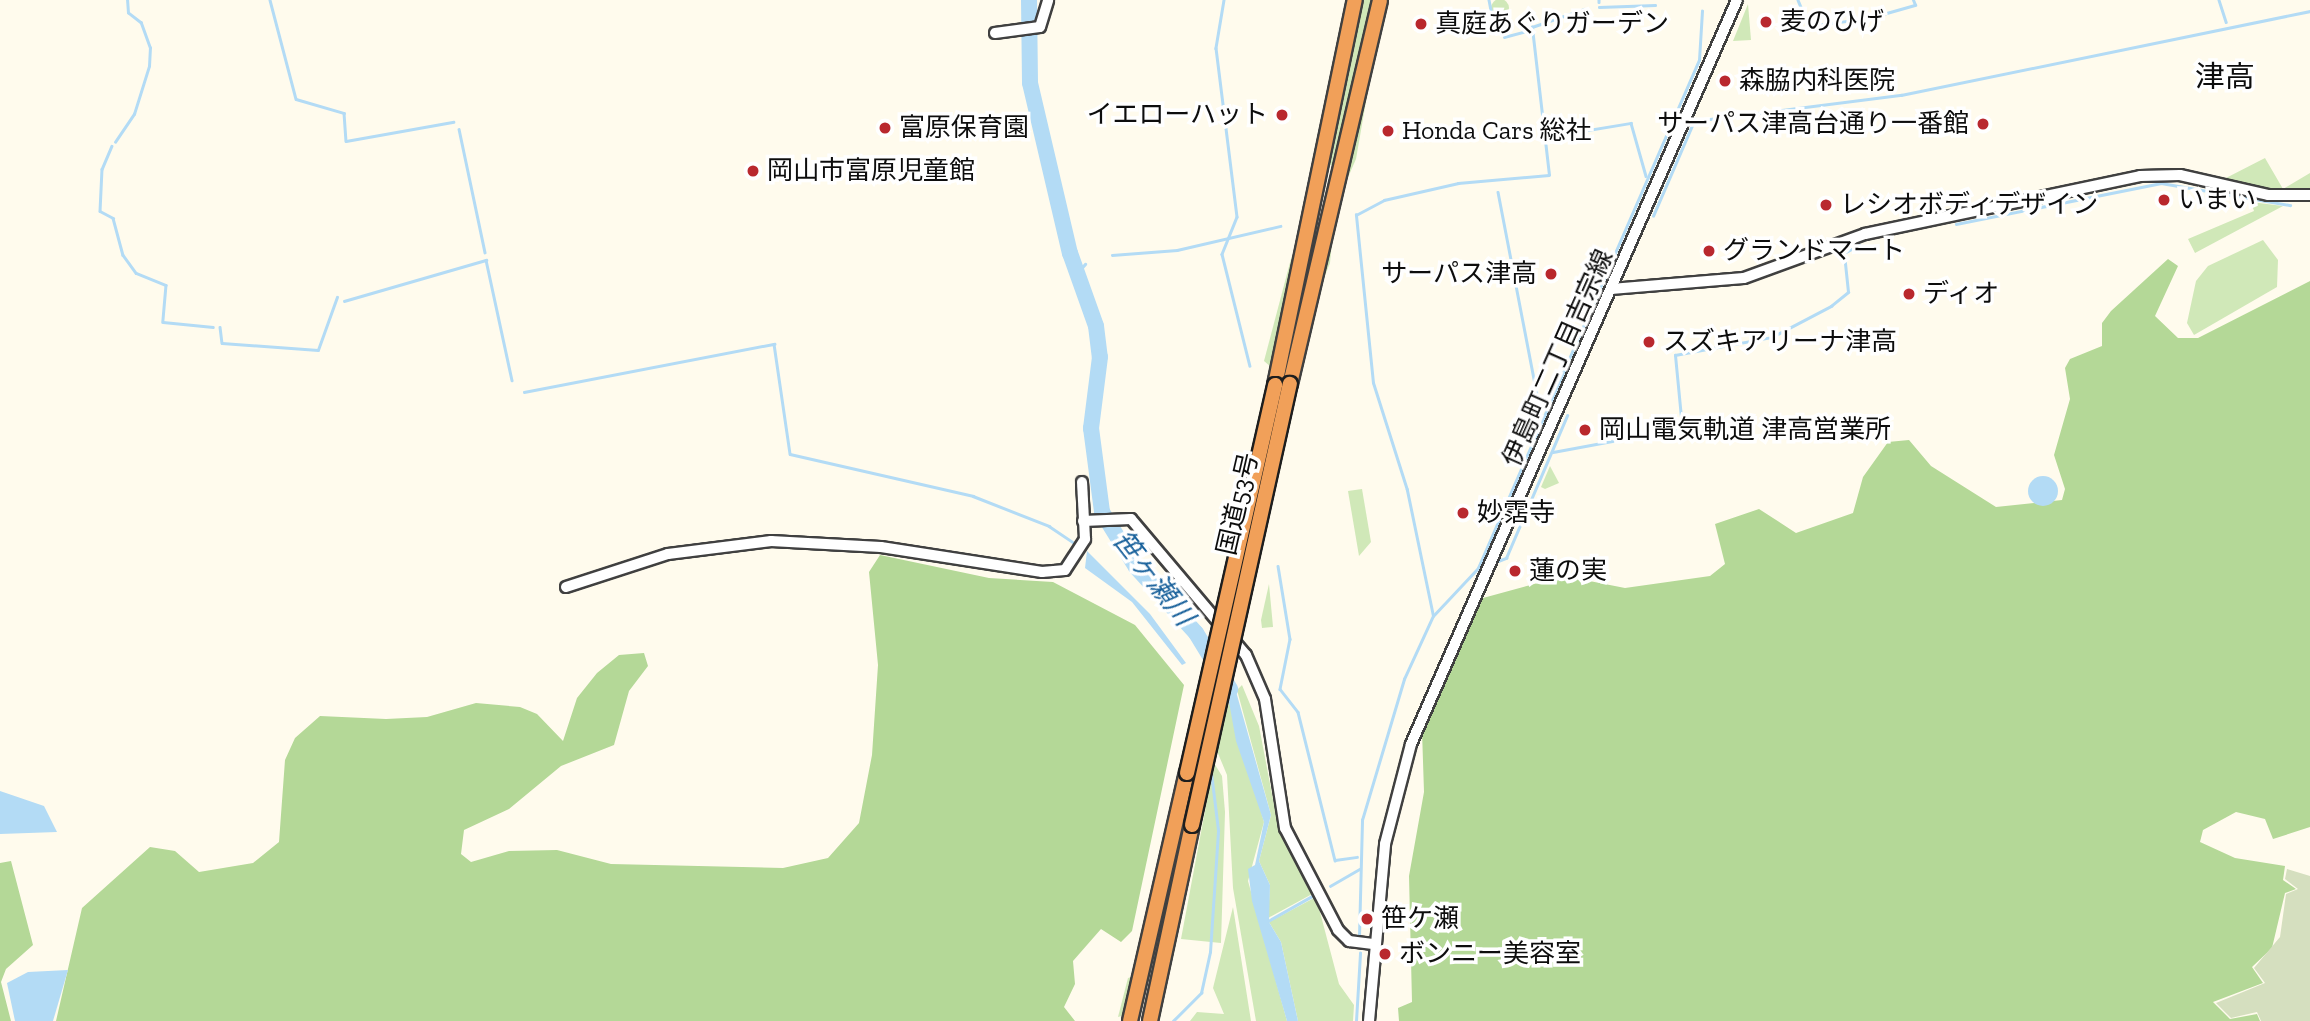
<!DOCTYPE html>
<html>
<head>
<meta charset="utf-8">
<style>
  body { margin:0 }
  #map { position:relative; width:2310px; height:1021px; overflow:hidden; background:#fffbed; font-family:"Zilla Slab","Noto Sans JP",serif }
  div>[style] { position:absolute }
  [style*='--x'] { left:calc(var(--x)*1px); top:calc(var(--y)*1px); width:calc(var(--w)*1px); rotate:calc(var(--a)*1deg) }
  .green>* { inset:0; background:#d0e8b8 }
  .round { border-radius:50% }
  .forest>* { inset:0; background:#b4d897 }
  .cemetery>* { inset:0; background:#d5dfbf }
  .water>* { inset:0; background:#b3dbf5 }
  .stream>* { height:2.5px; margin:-1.25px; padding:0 1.25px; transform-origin:1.25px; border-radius:1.25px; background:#b3dbf5 }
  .river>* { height:16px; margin:-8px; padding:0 8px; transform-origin:8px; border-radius:8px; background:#b3dbf5 }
  .roads { filter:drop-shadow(2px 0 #404040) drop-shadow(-2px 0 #404040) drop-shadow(0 2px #404040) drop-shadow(0 -2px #404040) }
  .minor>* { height:10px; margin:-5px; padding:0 5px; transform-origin:5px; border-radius:5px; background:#fff }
  .highway>* { height:14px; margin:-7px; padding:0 7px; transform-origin:7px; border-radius:7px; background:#f1a059 }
  .bridges { filter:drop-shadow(2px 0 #1e1e1e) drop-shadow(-2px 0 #1e1e1e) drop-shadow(0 2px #1e1e1e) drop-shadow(0 -2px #1e1e1e) }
  .highway-bridge>* { height:14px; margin:-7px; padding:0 7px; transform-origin:7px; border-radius:7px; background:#f1a059 }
  .dots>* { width:19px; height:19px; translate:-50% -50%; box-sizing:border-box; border:4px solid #fff; border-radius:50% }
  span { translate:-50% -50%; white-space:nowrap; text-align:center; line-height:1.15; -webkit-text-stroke:7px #fff; paint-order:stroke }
  .poi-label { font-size:26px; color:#0d0d0d }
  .left { translate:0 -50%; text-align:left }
  .right { translate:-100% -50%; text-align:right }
  .street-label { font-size:26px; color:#0d0d0d }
  .water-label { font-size:28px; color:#19619b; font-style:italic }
  .quarter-label { font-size:30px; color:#0d0d0d }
</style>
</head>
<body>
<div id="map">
  <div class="green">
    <div class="round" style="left:1491px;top:-1px;width:18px;height:18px"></div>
    <div style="clip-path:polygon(1360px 0,1373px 0,1335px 166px,1323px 164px)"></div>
    <div style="clip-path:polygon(1748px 4px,1751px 40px,1733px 41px)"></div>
    <div style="clip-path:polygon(1372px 67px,1356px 159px,1346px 182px,1370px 70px)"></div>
    <div style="clip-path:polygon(2265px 158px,2283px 189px,2310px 173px,2310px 189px,2283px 190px,2247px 185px,2224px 179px)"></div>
    <div style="clip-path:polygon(2251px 202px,2283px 206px,2195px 253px,2188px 239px,2254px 211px)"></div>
    <div style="clip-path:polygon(1334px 220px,1330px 263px,1316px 298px)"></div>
    <div style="clip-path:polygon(2263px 240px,2278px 260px,2277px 287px,2194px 335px,2187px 323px,2196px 281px,2208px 266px)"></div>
    <div style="clip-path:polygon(1292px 255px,1290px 275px,1271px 367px,1264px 361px)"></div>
    <div style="clip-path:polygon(1550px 466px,1559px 483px,1545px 489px,1541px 487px)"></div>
    <div style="clip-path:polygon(1362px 489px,1371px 542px,1359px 556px,1348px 491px)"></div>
    <div style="clip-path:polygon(1269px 584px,1273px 627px,1262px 628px,1261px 620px)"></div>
    <div style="clip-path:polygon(1242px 685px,1259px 726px,1279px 831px,1314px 893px,1268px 918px,1270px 885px,1259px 861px,1271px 815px,1237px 690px)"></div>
    <div style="clip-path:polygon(1229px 702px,1264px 822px,1248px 881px,1287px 1021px,1256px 1021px,1233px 888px,1227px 775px,1217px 751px)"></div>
    <div style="clip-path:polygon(1214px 763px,1222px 776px,1225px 812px,1221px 943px,1181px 939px)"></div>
    <div style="clip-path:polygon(1316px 897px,1339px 984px,1354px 1005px,1353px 1021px,1298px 1021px,1281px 942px,1269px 922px)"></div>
    <div style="clip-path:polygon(1233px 907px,1251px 1021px,1190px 1021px,1197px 1012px,1224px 1014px,1213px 988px)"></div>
    <div style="clip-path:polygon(1135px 976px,1125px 1015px,1118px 1017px,1128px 978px)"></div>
  </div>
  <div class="forest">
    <div style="clip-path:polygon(2168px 259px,2178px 266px,2155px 316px,2178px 338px,2198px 338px,2310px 281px,2310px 827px,2273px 839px,2265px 819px,2236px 812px,2203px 830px,2200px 842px,2235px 858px,2285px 866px,2283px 880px,2296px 889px,2285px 893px,2272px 948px,2252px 967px,2263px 983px,2213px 1002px,2230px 1019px,2257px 1014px,2260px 1021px,1399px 1021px,1398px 1008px,1412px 1002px,1409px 876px,1424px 792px,1422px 731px,1483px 598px,1564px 576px,1625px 588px,1710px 576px,1725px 564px,1715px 524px,1759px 509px,1796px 533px,1853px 513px,1863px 477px,1888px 442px,1909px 440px,1931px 466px,1996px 507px,2062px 500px,2065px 489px,2054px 455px,2070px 399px,2065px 368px,2070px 359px,2102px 346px,2102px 323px,2111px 311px)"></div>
    <div style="clip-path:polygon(880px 555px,989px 578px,1053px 582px,1135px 625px,1184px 685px,1132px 931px,1121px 942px,1101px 929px,1073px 961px,1075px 984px,1064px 1007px,1075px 1021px,56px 1021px,82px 908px,150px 847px,175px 851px,199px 872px,253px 863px,279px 842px,285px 760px,295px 738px,320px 716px,386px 719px,427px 717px,476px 703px,520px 707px,537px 714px,563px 741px,577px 698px,597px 673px,619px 655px,644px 653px,648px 666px,629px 691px,614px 745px,561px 766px,509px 809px,464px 830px,461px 854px,471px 862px,509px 851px,557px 850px,611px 864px,783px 868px,828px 858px,859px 823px,872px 755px,878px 665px,869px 572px)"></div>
    <div style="clip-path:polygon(11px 861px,33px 945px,6px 969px,1px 982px,11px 1021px,0 1021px,0 863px)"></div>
  </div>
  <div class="cemetery">
    <div style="clip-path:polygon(2287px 869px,2310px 876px,2310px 1021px,2261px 1021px,2257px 1012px,2231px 1018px,2216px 1003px,2265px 983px,2254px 968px,2280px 937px,2286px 894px,2298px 889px,2285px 879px)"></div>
  </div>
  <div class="water">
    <div class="round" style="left:2028px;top:476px;width:30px;height:30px"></div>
    <div style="clip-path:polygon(1087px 551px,1150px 614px,1186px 663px,1182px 665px,1132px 602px,1085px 568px)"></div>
    <div style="clip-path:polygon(1233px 681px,1271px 815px,1259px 861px,1270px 885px,1269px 922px,1281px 942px,1298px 1021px,1287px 1021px,1252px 901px,1248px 869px,1255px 865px,1264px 822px,1236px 741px,1229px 702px)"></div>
    <div style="clip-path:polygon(0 791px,44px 806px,57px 832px,0 834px)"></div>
    <div style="clip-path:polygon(68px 970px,53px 1021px,15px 1021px,7px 983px,28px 972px)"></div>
  </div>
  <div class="stream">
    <div style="--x:270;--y:0;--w:102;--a:75.3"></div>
    <div style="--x:296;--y:99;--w:50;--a:16.3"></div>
    <div style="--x:344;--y:113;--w:28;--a:86"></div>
    <div style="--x:346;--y:141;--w:109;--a:-10.1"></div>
    <div style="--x:1224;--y:0;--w:49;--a:99.5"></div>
    <div style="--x:1216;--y:48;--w:170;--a:82.9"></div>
    <div style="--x:1237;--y:217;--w:40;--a:112"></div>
    <div style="--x:1222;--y:254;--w:115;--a:76"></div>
    <div style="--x:1489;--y:0;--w:32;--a:79"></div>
    <div style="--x:1599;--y:0;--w:2;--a:90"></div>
    <div style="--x:1798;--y:0;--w:28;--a:67"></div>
    <div style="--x:1809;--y:26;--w:61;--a:-7.6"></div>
    <div style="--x:1869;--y:18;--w:48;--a:-15.8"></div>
    <div style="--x:1915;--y:5;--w:5;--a:-112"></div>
    <div style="--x:2219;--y:0;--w:23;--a:72"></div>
    <div style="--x:1599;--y:7;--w:56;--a:-2"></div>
    <div style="--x:1504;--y:37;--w:28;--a:-15"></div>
    <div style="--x:459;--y:129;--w:126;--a:78.1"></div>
    <div style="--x:1546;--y:137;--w:86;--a:-9.4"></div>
    <div style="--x:1631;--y:123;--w:55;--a:74.2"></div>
    <div style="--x:115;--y:142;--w:34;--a:-56"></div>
    <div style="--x:134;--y:114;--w:50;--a:-72.6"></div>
    <div style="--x:149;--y:66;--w:18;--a:-87"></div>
    <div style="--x:150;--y:48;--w:27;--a:-110"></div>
    <div style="--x:141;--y:23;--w:16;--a:-142"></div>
    <div style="--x:128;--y:13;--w:13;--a:-94"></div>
    <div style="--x:112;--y:146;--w:25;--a:113"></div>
    <div style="--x:102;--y:169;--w:42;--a:92.7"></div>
    <div style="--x:100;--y:211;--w:15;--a:28"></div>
    <div style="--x:113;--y:218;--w:38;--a:75"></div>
    <div style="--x:123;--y:255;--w:22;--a:54"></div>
    <div style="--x:136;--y:273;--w:32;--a:22"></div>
    <div style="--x:166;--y:285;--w:37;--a:95"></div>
    <div style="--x:163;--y:322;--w:50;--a:5.7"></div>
    <div style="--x:1498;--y:192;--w:227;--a:79.1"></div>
    <div style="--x:1653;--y:216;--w:103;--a:-66.7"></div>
    <div style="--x:1694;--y:121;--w:209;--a:-7.2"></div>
    <div style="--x:1901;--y:95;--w:418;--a:-11.6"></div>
    <div style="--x:1956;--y:224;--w:209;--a:-11.3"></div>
    <div style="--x:2161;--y:183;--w:131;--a:9.7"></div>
    <div style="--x:1112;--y:255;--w:65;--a:-4.4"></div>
    <div style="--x:1177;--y:250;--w:106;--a:-13.1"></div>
    <div style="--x:1077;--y:273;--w:12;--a:-48"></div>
    <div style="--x:344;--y:301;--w:148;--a:-16.1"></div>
    <div style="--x:486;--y:260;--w:123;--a:77.8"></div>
    <div style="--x:220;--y:327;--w:16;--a:83"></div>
    <div style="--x:222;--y:343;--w:96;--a:4.2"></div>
    <div style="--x:318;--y:350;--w:56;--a:-70.3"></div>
    <div style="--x:524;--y:392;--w:255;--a:-10.9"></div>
    <div style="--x:774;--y:344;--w:111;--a:81.7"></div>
    <div style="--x:790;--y:454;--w:188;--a:12.9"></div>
    <div style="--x:973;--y:496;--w:82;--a:21.5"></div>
    <div style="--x:1049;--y:526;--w:32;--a:34"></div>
    <div style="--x:1553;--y:452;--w:131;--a:-10.5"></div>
    <div style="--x:1682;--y:428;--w:73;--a:-95.5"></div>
    <div style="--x:1675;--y:355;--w:99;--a:-10.5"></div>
    <div style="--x:1772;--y:337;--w:67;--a:-27.7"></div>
    <div style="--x:1831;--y:306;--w:22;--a:-39"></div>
    <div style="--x:1848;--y:292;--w:39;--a:-96"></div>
    <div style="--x:1844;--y:253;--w:17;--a:-28"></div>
    <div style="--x:1498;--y:561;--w:9;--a:-21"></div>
    <div style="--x:1506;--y:558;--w:155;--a:-66.8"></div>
    <div style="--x:1278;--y:566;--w:74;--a:80.7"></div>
    <div style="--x:1290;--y:639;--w:51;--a:101.3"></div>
    <div style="--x:1280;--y:689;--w:29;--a:52"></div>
    <div style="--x:1298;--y:712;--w:153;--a:76"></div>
    <div style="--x:1335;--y:860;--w:22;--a:-8"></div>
    <div style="--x:1433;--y:616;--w:129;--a:-101.7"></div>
    <div style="--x:1407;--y:490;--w:112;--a:-107.6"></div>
    <div style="--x:1373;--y:383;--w:169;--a:-95.8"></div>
    <div style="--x:1356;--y:215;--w:32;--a:-28"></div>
    <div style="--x:1384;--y:200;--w:76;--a:-12.9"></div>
    <div style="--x:1458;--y:183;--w:91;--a:-5"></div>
    <div style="--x:1549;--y:175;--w:149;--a:-96.6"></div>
    <div style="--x:1532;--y:27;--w:55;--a:-19.1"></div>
    <div style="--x:1330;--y:886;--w:34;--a:-30"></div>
    <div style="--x:1268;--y:921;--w:53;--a:-29.5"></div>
    <div style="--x:1359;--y:936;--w:116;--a:-88.5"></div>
    <div style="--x:1362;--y:820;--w:147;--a:-73.4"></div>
    <div style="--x:1404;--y:679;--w:69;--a:-65.3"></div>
    <div style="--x:1433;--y:616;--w:66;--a:-46.8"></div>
    <div style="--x:1478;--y:568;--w:554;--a:-66.49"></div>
    <div style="--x:1699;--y:60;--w:49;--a:-86.5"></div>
    <div style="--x:1173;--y:1021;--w:40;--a:-45"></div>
    <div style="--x:1201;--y:993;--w:42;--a:-77.6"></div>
    <div style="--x:1210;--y:952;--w:122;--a:-86.2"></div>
    <div style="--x:1218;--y:830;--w:57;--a:-97"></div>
    <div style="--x:1356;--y:1021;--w:68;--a:-86.6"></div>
  </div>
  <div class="river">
    <div style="--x:1029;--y:0;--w:83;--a:89.3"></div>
    <div style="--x:1030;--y:83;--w:175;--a:76.8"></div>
    <div style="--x:1070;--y:253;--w:77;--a:70.4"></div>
    <div style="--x:1096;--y:326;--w:31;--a:83"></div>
    <div style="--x:1100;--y:357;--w:72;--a:97.2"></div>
    <div style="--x:1091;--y:428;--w:85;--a:82.5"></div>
    <div style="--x:1102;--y:512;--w:65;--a:58.3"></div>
    <div style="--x:1136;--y:567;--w:89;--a:47.7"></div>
    <div style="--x:1196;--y:633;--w:66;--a:58.7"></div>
  </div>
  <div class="roads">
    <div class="minor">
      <div style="--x:995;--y:33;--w:45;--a:-7.6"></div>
      <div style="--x:1040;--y:27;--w:28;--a:-73"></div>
      <div style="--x:1611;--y:289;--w:133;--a:-4.7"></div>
      <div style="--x:1744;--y:278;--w:129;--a:-20"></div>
      <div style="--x:1865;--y:234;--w:281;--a:-11.9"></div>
      <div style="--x:2140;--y:176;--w:40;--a:-1.4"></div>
      <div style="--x:2180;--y:175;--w:90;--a:12.8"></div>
      <div style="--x:2268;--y:195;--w:42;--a:0"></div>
      <div style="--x:1083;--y:521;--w:48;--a:-2.4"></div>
      <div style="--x:1131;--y:519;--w:178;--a:49.8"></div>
      <div style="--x:1246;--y:655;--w:48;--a:66.6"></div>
      <div style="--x:1265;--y:699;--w:131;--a:81.2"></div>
      <div style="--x:1285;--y:828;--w:115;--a:62.5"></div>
      <div style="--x:1338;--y:930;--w:16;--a:45"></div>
      <div style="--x:1349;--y:941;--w:26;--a:7"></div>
      <div style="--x:566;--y:587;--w:107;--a:-17.9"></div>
      <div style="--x:668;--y:554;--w:104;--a:-7.2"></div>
      <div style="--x:771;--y:541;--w:110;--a:3.1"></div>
      <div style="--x:881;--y:547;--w:163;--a:8.8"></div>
      <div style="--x:1042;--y:572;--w:23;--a:-5"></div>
      <div style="--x:1065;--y:570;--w:37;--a:-57"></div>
      <div style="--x:1085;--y:539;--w:57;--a:-93"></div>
      <div style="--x:1369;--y:1021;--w:178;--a:-84.8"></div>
      <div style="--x:1385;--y:844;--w:103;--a:-75.4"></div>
      <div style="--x:1411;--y:744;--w:812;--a:-66.34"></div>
    </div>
    <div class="highway">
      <div style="--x:1290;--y:384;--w:394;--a:-76.8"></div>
      <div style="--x:1275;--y:385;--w:393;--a:-78.3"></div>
      <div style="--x:1130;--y:1021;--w:254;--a:-77.1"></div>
      <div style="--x:1150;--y:1021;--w:200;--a:-77.9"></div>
    </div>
  </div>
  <div class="bridges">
    <div class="highway-bridge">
      <div style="--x:1187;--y:773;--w:398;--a:-77.2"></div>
      <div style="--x:1192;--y:825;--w:452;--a:-77.5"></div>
    </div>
  </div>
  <div class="dots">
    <div style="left:1766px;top:22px;background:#b9282e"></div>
    <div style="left:1421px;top:24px;background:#b9282e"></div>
    <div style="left:1725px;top:81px;background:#b9282e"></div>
    <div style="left:1282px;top:115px;background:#b9282e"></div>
    <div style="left:1983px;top:124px;background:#b9282e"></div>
    <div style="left:885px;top:128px;background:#b9282e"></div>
    <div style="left:1388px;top:131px;background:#b9282e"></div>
    <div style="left:753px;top:171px;background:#b9282e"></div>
    <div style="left:2164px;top:200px;background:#b9282e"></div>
    <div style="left:1826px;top:205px;background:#b9282e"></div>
    <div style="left:1709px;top:251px;background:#b9282e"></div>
    <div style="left:1551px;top:274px;background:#b9282e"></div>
    <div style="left:1909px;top:294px;background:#b9282e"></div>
    <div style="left:1649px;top:342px;background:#b9282e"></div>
    <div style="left:1585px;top:430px;background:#b9282e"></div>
    <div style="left:1463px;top:513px;background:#b9282e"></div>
    <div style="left:1515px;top:571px;background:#b9282e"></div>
    <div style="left:1367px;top:919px;background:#b9282e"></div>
    <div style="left:1385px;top:954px;background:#b9282e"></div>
  </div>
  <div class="poi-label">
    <span class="left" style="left:1780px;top:22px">麦のひげ</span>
    <span class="left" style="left:1435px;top:24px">真庭あぐりガーデン</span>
    <span class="left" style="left:1739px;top:81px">森脇内科医院</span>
    <span class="right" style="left:1268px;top:115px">イエローハット</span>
    <span class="right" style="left:1969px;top:124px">サーパス津高台通り一番館</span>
    <span class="left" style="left:899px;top:128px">富原保育園</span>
    <span class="left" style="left:1402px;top:131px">Honda Cars 総社</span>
    <span class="left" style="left:767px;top:171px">岡山市富原児童館</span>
    <span class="left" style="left:2178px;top:200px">いまい</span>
    <span class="left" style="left:1840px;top:205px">レシオボディデザイン</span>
    <span class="left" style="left:1723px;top:251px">グランドマート</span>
    <span class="right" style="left:1537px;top:274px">サーパス津高</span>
    <span class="left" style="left:1923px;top:294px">ディオ</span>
    <span class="left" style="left:1663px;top:342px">スズキアリーナ津高</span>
    <span class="left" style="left:1599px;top:430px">岡山電気軌道 津高営業所</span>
    <span class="left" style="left:1477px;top:513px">妙霑寺</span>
    <span class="left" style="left:1529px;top:571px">蓮の実</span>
    <span class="left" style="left:1381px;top:919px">笹ケ瀬</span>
    <span class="left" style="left:1399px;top:954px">ボンニー美容室</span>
  </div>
  <div class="street-label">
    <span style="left:1558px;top:358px;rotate:-66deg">伊島町二丁目吉宗線</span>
    <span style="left:1238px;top:504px;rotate:-77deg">国道53号</span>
  </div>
  <div class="water-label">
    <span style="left:1153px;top:578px;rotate:52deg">笹ヶ瀬川</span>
  </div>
  <div class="quarter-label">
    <span style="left:2225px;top:77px">津高</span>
  </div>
</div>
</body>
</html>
